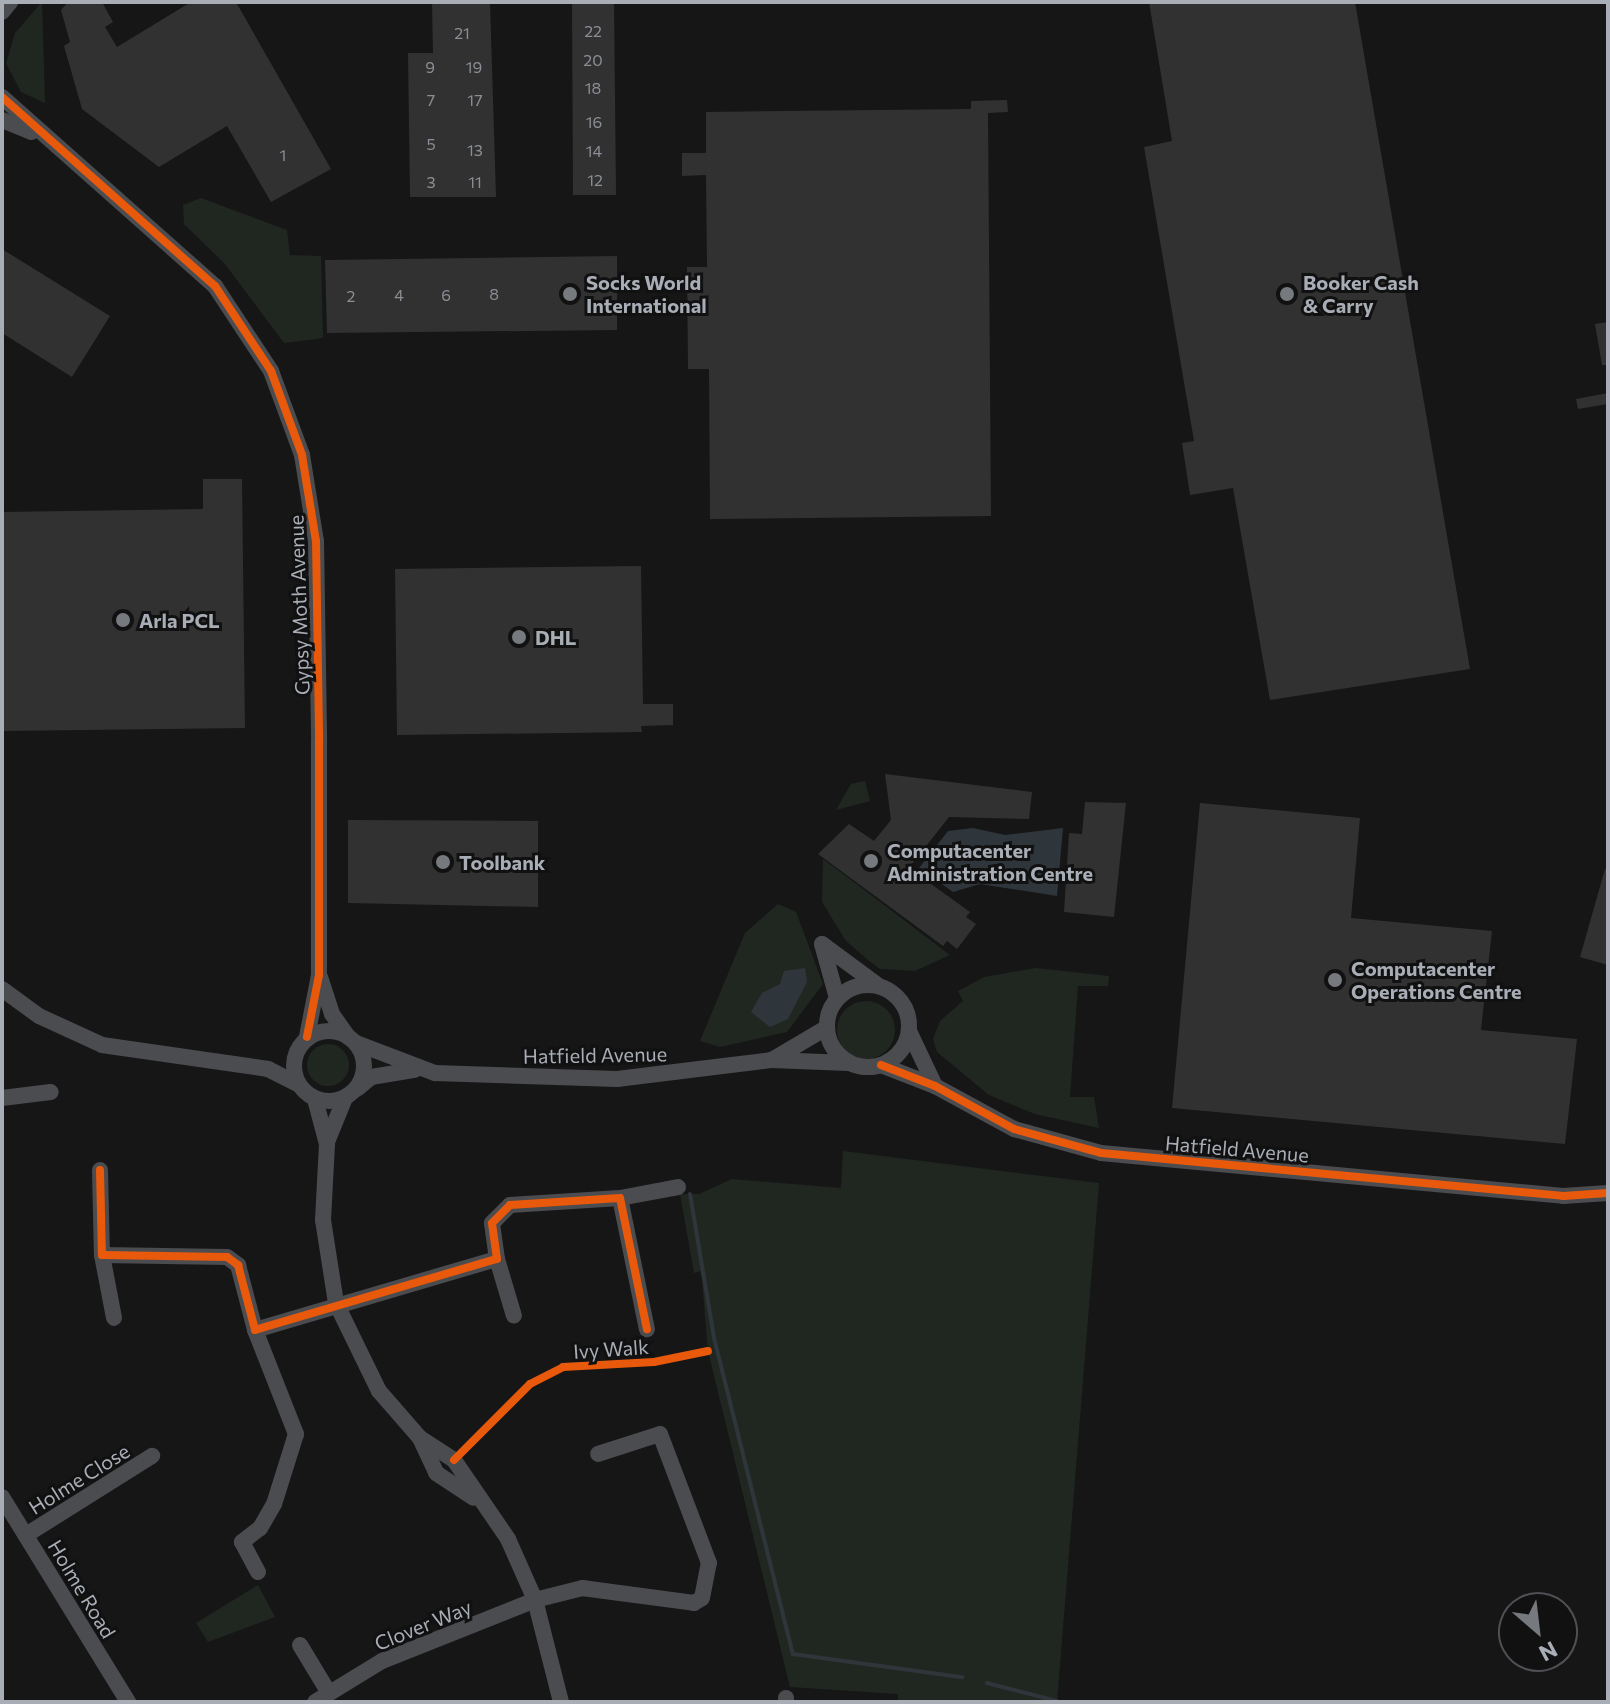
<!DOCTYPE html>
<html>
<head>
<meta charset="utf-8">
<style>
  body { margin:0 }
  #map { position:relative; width:1610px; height:1704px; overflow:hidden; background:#161617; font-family:Commissioner,sans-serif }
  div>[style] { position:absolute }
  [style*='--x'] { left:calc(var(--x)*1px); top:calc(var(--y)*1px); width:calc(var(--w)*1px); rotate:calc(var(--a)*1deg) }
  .green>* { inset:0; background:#202721 }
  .round { border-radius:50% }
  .water>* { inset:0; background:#2e363b }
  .stream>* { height:4px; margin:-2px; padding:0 2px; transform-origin:2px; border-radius:2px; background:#2e363b }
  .building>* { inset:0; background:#313132 }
  .minor>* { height:16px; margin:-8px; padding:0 8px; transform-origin:8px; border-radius:8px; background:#4b4c4f }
  .minor>.ring { margin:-8px; padding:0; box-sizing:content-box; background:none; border:16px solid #4b4c4f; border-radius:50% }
  .cycleway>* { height:8px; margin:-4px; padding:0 4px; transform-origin:4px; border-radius:4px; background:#e8590c }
  .dots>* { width:22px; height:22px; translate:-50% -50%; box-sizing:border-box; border:4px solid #111112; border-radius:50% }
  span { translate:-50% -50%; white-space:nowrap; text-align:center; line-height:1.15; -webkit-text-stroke:6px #111112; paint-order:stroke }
  .number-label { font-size:16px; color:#8b8f95 }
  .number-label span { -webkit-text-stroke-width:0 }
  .poi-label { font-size:20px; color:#a9aeb6; font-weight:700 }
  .left { translate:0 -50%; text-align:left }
  .street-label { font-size:20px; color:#a9aeb6 }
  .frame { position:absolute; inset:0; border:4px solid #a9aeb6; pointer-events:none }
  .north { position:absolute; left:1498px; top:1592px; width:80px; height:80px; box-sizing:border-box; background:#111112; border:2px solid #4e5054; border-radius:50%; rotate:152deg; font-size:22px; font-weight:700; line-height:32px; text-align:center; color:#a9aeb6 }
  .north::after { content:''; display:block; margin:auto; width:28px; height:36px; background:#76797e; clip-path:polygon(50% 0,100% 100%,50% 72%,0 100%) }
</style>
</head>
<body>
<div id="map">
  <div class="green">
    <div style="clip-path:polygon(42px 2px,45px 103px,21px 92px,6px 63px,15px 33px)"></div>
    <div style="clip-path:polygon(201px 198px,287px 230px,290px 255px,321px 256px,323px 338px,284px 343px,225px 264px,184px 224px,183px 205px)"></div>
    <div style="clip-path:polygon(865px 781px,870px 801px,836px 810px,851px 784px)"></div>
    <div style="clip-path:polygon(823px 859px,846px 876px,950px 955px,915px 971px,880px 969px,868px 960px,846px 941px,822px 902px)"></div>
    <div style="clip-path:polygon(778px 904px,796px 912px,823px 984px,787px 1032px,720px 1047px,700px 1041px,745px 933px)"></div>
    <div style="clip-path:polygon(1036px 968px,1109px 976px,1108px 986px,1078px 986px,1070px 1097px,1094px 1097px,1099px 1128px,1035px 1114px,989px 1095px,937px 1052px,933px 1039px,940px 1021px,963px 1001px,958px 991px,984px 977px)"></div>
    <div class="round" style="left:837px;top:1001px;width:58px;height:58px"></div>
    <div class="round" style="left:307px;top:1044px;width:42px;height:42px"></div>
    <div style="clip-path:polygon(843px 1151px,1099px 1183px,1057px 1702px,898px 1702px,898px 1694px,790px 1687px,708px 1351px,702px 1280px,700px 1271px,694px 1273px,680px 1194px,699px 1194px,732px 1179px,841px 1188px)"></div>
    <div style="clip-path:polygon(258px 1585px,275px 1617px,208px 1642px,196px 1623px)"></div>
  </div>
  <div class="water">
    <div style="clip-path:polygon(973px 828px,1005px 835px,1063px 828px,1057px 896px,980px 884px,953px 892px,919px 868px,948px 831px)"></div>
    <div style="clip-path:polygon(805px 968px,807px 982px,788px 1019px,770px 1027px,751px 1012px,762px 993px,780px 984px,784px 971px)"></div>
  </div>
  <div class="stream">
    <div style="--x:690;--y:1194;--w:146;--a:80.5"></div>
    <div style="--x:714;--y:1338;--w:326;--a:76"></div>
    <div style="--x:793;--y:1654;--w:171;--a:7.8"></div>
    <div style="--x:987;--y:1683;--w:72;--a:14.4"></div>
  </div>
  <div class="building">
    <div style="clip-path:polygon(68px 2px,102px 2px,113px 22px,105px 27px,117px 47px,191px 2px,236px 2px,331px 169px,271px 202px,227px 126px,159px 167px,82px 109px,64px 46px,70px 42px,61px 10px)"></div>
    <div style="clip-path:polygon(432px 2px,490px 2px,496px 197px,410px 197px,408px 53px,433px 53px)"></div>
    <div style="clip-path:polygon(572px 2px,614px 2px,616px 195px,573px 195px)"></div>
    <div style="clip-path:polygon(1149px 2px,1355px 2px,1470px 669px,1270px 700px,1233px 488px,1190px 495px,1182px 443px,1194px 441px,1144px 147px,1172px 141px)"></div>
    <div style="clip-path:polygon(1007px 100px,1008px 112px,988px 113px,991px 516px,710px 519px,709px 369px,688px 369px,687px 267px,707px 267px,706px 175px,682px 176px,682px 153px,706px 153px,706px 112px,971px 109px,971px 101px)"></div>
    <div style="clip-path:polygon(2px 249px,110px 316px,72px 377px,2px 333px)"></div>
    <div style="clip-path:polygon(617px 256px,617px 330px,327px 333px,325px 260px)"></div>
    <div style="clip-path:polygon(1608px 322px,1608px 365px,1602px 365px,1595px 324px)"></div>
    <div style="clip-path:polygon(1608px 393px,1608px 404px,1578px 409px,1576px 399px)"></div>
    <div style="clip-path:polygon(203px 479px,242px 479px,245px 728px,2px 731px,2px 512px,203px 509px)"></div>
    <div style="clip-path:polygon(641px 566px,643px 704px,673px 704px,673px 725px,641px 726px,642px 732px,397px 735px,395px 569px)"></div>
    <div style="clip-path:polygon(885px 774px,1032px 792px,1029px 819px,949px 817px,909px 868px,970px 912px,966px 917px,976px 924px,957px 949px,947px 941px,943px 946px,818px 854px,849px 824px,874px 841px,891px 820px)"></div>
    <div style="clip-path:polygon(1085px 802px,1126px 803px,1114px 917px,1064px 912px,1069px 833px,1082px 834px)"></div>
    <div style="clip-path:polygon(1200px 803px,1360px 818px,1351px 918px,1492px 931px,1481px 1030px,1577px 1039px,1565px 1144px,1172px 1108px)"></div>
    <div style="clip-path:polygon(348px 820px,538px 821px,538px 907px,348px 903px)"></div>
    <div style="clip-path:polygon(1605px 869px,1608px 869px,1608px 965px,1580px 957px)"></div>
  </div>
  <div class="minor">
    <div style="--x:2;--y:12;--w:13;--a:-51"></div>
    <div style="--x:2;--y:97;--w:285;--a:41.6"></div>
    <div style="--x:215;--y:286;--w:102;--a:56.6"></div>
    <div style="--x:271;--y:371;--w:90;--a:69.7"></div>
    <div style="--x:302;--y:455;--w:87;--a:80.8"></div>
    <div style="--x:316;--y:541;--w:200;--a:89.1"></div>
    <div style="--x:319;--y:741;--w:234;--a:90"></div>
    <div style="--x:319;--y:975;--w:63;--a:101"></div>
    <div style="--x:2;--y:120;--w:32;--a:22"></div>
    <div style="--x:822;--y:944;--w:71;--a:36.4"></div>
    <div style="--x:822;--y:944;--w:56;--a:74.5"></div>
    <div style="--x:320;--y:977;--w:39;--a:72"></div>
    <div style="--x:332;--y:1014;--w:28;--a:55"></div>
    <div class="ring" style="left:827px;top:985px;width:66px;height:66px"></div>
    <div style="--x:2;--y:989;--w:46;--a:36.1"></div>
    <div style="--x:39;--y:1016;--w:69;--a:24.7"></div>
    <div style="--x:102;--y:1045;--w:168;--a:8.2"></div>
    <div style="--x:268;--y:1069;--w:34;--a:27"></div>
    <div class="ring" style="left:294px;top:1031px;width:54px;height:54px"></div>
    <div style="--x:909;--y:1031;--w:61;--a:64.7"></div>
    <div style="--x:356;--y:1043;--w:85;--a:20.8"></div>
    <div style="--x:435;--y:1073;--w:182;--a:1.9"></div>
    <div style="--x:617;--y:1079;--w:155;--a:-7"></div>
    <div style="--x:771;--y:1060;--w:78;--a:2.2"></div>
    <div style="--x:772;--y:1060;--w:63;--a:-30.7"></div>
    <div style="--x:881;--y:1065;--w:58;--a:21.3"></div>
    <div style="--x:935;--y:1086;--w:90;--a:28.6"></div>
    <div style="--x:1014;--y:1129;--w:90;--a:15.4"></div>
    <div style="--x:1101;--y:1153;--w:464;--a:5.3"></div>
    <div style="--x:1563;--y:1196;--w:45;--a:-3.8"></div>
    <div style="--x:358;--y:1088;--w:17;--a:-40"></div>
    <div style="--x:371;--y:1077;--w:44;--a:-9.2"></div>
    <div style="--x:2;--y:1098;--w:49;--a:-7"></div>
    <div style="--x:315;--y:1099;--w:47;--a:75.1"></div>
    <div style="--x:327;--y:1144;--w:76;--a:93"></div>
    <div style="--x:323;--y:1220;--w:84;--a:81.1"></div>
    <div style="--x:336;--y:1303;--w:98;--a:64"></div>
    <div style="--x:379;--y:1391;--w:62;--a:48.9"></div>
    <div style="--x:420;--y:1438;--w:40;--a:32.9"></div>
    <div style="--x:454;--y:1460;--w:96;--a:55.6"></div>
    <div style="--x:508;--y:1539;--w:67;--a:66.1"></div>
    <div style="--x:535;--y:1600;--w:105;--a:75.7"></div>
    <div style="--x:327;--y:1142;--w:48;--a:-67.8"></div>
    <div style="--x:100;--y:1170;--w:85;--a:88.7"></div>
    <div style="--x:102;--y:1255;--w:125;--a:0.9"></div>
    <div style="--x:227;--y:1257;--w:14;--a:36"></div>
    <div style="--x:238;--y:1265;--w:67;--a:75.3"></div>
    <div style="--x:255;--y:1330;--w:252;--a:-16.4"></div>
    <div style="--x:497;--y:1259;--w:36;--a:-98"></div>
    <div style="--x:492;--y:1223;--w:25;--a:-45"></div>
    <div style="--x:510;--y:1205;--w:110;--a:-3.6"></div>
    <div style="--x:620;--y:1198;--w:134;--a:78.4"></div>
    <div style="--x:620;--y:1198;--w:59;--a:-10.7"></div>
    <div style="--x:102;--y:1255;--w:64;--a:79.2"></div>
    <div style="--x:497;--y:1259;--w:59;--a:73.4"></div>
    <div style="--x:255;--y:1330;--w:112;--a:68.5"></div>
    <div style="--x:296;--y:1434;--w:73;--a:107.4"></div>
    <div style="--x:274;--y:1504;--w:28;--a:120"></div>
    <div style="--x:260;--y:1528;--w:23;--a:142"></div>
    <div style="--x:242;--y:1542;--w:34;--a:62"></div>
    <div style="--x:420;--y:1438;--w:38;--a:65"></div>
    <div style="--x:436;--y:1473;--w:45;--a:33.3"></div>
    <div style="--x:2;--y:1497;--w:241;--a:58.4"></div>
    <div style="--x:26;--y:1535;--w:149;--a:-32.1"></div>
    <div style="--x:300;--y:1645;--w:56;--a:58.9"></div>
    <div style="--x:315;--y:1702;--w:79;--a:-31.5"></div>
    <div style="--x:382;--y:1661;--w:165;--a:-21.7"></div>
    <div style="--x:535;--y:1600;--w:49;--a:-14.3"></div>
    <div style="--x:582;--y:1588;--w:113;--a:7.6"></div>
    <div style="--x:694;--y:1603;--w:9;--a:-32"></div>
    <div style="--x:702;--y:1598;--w:36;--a:-79"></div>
    <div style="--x:709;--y:1563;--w:138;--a:-110.8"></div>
    <div style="--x:660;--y:1434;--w:65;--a:162.1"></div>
    <div style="--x:786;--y:1702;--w:4;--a:-90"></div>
  </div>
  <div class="cycleway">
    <div style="--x:2;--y:97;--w:285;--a:41.6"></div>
    <div style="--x:215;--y:286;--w:102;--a:56.6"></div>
    <div style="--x:271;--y:371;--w:90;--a:69.7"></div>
    <div style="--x:302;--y:455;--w:87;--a:80.8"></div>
    <div style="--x:316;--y:541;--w:200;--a:89.1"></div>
    <div style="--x:319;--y:741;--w:234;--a:90"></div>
    <div style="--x:319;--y:975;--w:63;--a:101"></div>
    <div style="--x:881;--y:1065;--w:58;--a:21.3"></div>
    <div style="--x:935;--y:1086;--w:90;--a:28.6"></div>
    <div style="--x:1014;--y:1129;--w:90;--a:15.4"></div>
    <div style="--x:1101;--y:1153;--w:464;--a:5.3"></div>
    <div style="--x:1563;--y:1196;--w:45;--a:-3.8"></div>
    <div style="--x:100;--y:1170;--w:85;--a:88.7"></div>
    <div style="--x:102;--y:1255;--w:125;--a:0.9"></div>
    <div style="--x:227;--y:1257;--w:14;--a:36"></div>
    <div style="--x:238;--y:1265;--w:67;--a:75.3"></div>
    <div style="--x:255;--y:1330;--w:252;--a:-16.4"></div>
    <div style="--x:497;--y:1259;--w:36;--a:-98"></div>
    <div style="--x:492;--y:1223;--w:25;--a:-45"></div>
    <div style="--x:510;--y:1205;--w:110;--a:-3.6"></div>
    <div style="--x:620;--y:1198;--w:134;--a:78.4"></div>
    <div style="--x:454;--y:1460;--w:107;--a:-45"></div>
    <div style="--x:530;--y:1384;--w:37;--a:-27"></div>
    <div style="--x:563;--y:1367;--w:91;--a:-3.1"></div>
    <div style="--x:654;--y:1362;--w:55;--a:-11.5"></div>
  </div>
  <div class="dots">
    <div style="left:570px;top:294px;background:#76797e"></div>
    <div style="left:1287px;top:294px;background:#76797e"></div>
    <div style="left:123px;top:620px;background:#76797e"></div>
    <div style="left:519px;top:637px;background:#76797e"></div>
    <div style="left:871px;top:861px;background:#76797e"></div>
    <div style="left:443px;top:862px;background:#76797e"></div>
    <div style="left:1335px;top:980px;background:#76797e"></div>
  </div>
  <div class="number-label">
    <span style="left:593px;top:31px">22</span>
    <span style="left:462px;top:33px">21</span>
    <span style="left:593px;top:60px">20</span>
    <span style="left:430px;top:67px">9</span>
    <span style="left:474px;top:67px">19</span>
    <span style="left:593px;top:88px">18</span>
    <span style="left:431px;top:100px">7</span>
    <span style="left:475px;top:100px">17</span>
    <span style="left:594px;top:122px">16</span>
    <span style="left:431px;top:144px">5</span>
    <span style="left:475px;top:150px">13</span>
    <span style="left:594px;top:151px">14</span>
    <span style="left:283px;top:155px">1</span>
    <span style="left:595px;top:180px">12</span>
    <span style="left:431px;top:182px">3</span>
    <span style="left:475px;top:182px">11</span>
    <span style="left:494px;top:294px">8</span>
    <span style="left:399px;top:295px">4</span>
    <span style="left:446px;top:295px">6</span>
    <span style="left:351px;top:296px">2</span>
  </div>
  <div class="poi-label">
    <span class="left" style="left:586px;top:294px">Socks World<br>International</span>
    <span class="left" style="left:1303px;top:294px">Booker Cash<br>&amp; Carry</span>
    <span class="left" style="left:139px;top:620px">Arla PCL</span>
    <span class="left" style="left:535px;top:637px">DHL</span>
    <span class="left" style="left:887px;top:862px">Computacenter<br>Administration Centre</span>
    <span class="left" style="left:459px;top:862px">Toolbank</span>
    <span class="left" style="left:1351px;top:980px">Computacenter<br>Operations Centre</span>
  </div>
  <div class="street-label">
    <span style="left:299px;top:605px;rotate:-92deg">Gypsy Moth Avenue</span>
    <span style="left:595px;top:1055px;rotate:-1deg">Hatfield Avenue</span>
    <span style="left:1237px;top:1149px;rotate:5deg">Hatfield Avenue</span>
    <span style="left:611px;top:1349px;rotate:-4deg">Ivy Walk</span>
    <span style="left:79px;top:1479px;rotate:-32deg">Holme Close</span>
    <span style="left:82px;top:1589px;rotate:59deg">Holme Road</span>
    <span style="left:423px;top:1625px;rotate:-22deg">Clover Way</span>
  </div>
  <div class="frame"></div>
  <div class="north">N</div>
</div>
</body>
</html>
